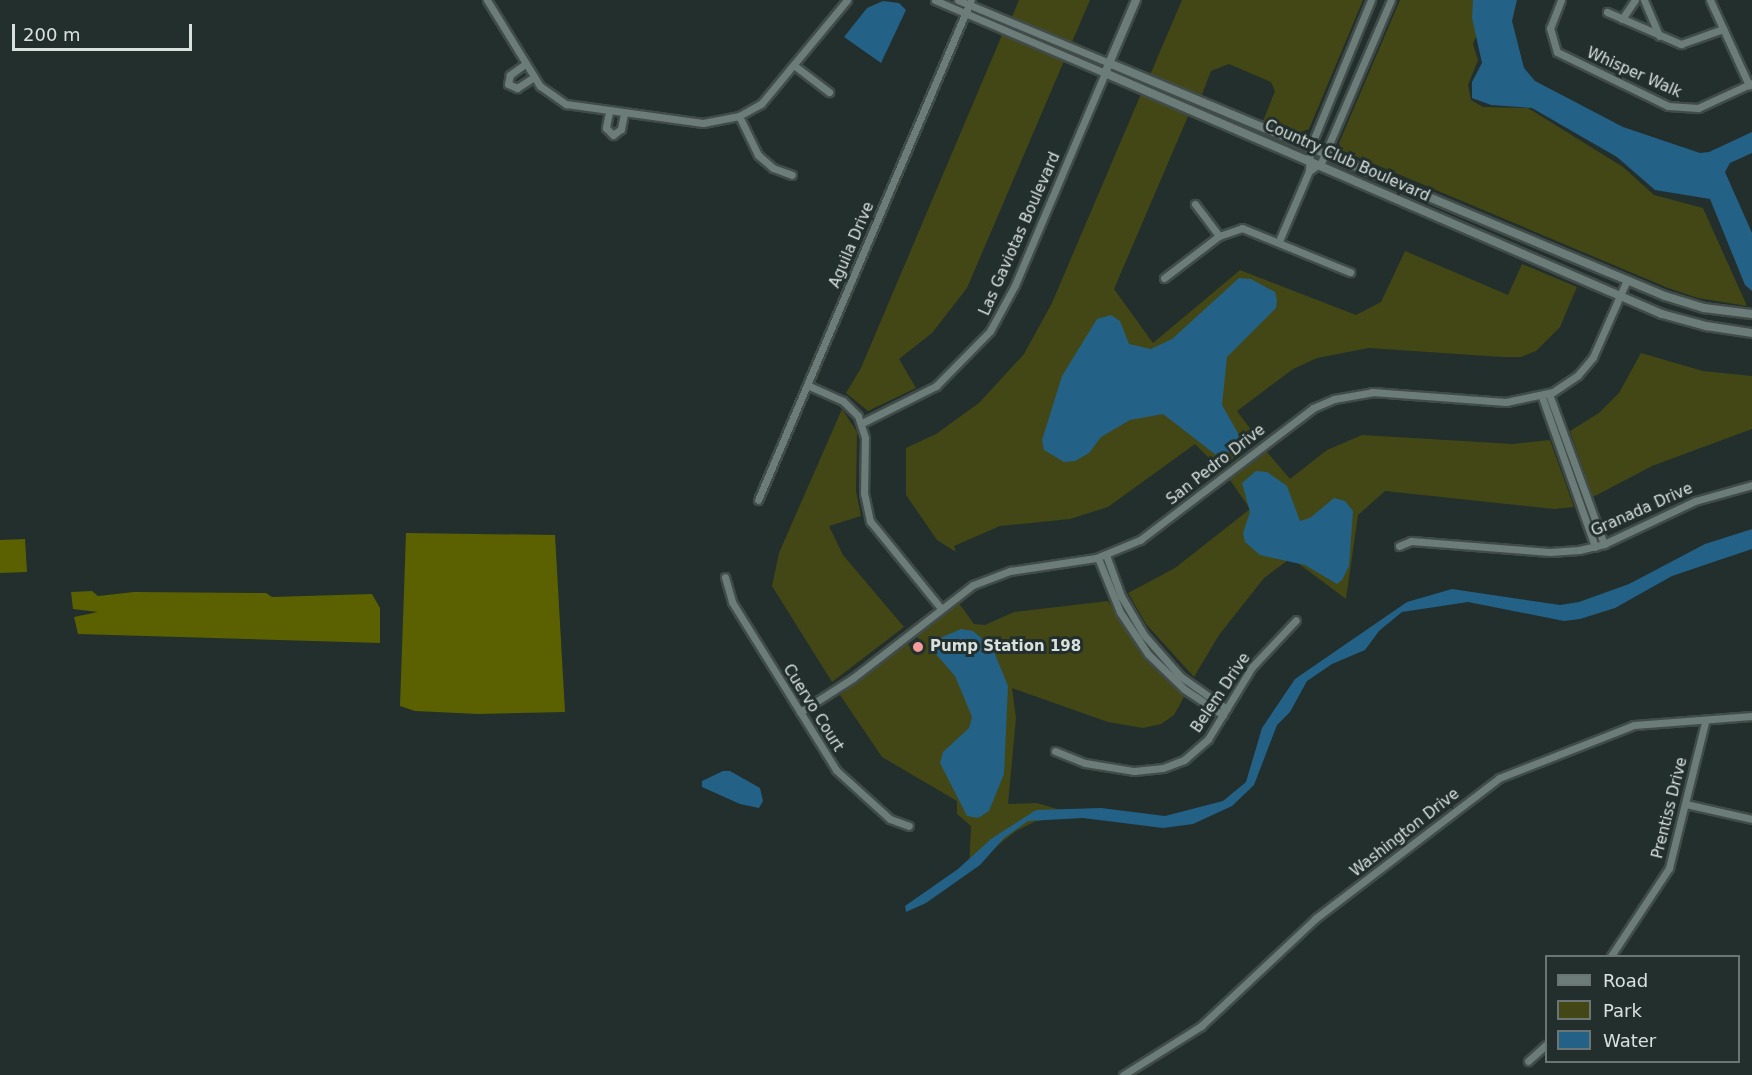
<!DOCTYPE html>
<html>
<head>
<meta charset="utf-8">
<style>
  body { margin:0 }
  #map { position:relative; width:1752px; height:1075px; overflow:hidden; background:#222f2c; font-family:"DejaVu Sans",sans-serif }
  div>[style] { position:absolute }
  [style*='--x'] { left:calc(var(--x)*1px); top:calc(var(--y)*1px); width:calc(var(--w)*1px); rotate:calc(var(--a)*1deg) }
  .green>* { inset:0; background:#424715 }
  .forest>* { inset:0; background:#5b6100 }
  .water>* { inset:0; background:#246186 }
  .roads { filter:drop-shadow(2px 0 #414c49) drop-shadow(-2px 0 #414c49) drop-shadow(0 2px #414c49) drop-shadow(0 -2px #414c49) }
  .minor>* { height:7px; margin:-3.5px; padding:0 3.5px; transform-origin:3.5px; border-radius:3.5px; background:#6c7c78 }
  .tertiary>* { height:8px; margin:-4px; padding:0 4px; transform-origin:4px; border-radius:4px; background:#6c7c78 }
  .dots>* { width:16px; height:16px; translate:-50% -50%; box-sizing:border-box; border:3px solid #222f2c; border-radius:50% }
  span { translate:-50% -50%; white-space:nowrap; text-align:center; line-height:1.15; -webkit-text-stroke:6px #222f2c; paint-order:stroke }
  .street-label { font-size:15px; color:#d9e1df }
  .poi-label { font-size:15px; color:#d9e1df; font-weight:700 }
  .left { translate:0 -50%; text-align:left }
  .legend { position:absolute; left:1545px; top:955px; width:195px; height:108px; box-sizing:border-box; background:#222f2c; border:2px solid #6b7674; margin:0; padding:8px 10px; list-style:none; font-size:18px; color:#d9e1df }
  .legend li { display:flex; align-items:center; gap:12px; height:30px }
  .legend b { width:30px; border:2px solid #6b7674 }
  .scale { position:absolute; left:12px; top:24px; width:180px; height:27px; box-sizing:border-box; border:3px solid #d9e1df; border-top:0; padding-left:8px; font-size:18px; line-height:21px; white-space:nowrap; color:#d9e1df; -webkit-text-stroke:4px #222f2c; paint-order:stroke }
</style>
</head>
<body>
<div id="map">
  <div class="green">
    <div style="clip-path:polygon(1019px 0,1090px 0,1072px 42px,1012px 17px)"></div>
    <div style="clip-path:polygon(1182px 0,1363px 0,1309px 129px,1298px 133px,1263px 121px,1275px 91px,1271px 82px,1229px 64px,1211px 71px,1201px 97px,1150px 75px)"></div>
    <div style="clip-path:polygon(1400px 0,1491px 0,1473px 44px,1478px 60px,1468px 85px,1471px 100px,1483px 107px,1528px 108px,1623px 167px,1654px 195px,1703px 208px,1747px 306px,1698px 298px,1668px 288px,1341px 150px,1339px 143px)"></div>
    <div style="clip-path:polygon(1002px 35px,1064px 61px,967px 288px,932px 333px,899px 359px,916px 388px,868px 411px,846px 393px,861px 368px)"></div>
    <div style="clip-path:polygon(1141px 94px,1189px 114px,1114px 289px,1153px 343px,1240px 270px,1356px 315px,1381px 302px,1405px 251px,1508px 295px,1522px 264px,1577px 287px,1560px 327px,1536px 351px,1521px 357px,1502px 357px,1369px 348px,1317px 358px,1293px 369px,1237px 411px,1258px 439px,1220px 469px,1195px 444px,1108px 507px,1070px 519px,1000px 526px,954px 546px,956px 552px,937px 540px,906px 495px,906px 448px,936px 434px,979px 403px,1024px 354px,1052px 303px)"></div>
    <div style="clip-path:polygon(1641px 353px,1703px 371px,1752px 376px,1752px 429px,1652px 466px,1593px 497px,1570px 431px,1599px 413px,1619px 393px)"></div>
    <div style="clip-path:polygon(842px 409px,857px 432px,856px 491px,861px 516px,829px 526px,843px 555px,904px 627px,832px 682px,772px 586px,779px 553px)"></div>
    <div style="clip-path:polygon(1362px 435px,1513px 444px,1550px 440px,1574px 507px,1554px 509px,1385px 491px,1358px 515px,1346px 599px,1291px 558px,1264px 578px,1219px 635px,1194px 677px,1146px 624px,1128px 593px,1175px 568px,1250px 509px,1230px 480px,1267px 452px,1290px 479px,1327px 450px)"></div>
    <div style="clip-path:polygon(1108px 601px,1144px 659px,1184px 697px,1174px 715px,1161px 724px,1143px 728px,1108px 722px,1012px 688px,1016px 718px,1008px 804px,1037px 803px,1077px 815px,1036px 821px,1016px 831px,969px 868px,971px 826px,957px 814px,957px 801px,882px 757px,840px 695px,908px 644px,915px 655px,924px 648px,917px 636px,958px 602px,974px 624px,985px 625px,1014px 612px)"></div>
  </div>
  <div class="forest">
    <div style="clip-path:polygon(406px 533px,555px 535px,565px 712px,478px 714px,415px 711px,400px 706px)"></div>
    <div style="clip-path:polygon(25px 539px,27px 572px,0 573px,0 540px)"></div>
    <div style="clip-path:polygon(92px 591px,98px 596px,134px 592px,266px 593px,272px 597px,372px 594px,380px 608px,380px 643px,78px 634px,74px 617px,98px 612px,73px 609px,71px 592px)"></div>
  </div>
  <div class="water">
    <div style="clip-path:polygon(1473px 0,1517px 0,1512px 21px,1524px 68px,1535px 81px,1623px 127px,1700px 153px,1709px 152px,1752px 132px,1752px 153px,1730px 163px,1725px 172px,1752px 233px,1752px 291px,1745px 285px,1710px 199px,1655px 190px,1617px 157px,1532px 108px,1491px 105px,1472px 98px,1472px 82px,1482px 63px,1472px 18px)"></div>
    <div style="clip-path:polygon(883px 1px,899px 3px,906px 10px,881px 63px,844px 37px,867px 8px)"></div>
    <div style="clip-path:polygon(1239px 278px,1251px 279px,1275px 292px,1277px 300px,1276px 308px,1227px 357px,1222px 405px,1239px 435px,1235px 448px,1225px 455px,1216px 455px,1163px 414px,1130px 420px,1101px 437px,1089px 453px,1075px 461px,1064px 462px,1044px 450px,1042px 440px,1062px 376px,1097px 319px,1111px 315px,1120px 321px,1129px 344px,1151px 349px,1172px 339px)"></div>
    <div style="clip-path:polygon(1256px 471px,1267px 472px,1287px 486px,1300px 521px,1310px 518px,1334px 498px,1345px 501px,1353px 511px,1349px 566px,1342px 580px,1337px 584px,1305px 565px,1260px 555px,1245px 542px,1243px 533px,1250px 512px,1242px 483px)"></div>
    <div style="clip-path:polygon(1752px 529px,1752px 549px,1672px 576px,1615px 608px,1580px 619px,1564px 621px,1468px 602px,1402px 612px,1379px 631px,1365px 650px,1332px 664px,1307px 681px,1290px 712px,1277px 725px,1254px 785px,1232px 806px,1193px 824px,1163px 828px,1083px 818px,1028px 821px,1004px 838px,980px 865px,926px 903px,906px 912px,905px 906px,958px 869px,991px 839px,1036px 810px,1101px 808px,1165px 816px,1223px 801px,1246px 782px,1262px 728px,1295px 679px,1407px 602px,1452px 589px,1560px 605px,1579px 602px,1629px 584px,1705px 544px)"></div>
    <div style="clip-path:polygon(961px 629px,973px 631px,992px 647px,1008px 686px,1004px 774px,989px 811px,978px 818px,967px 816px,940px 763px,943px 752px,969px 728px,972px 717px,955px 676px,934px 652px,940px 638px)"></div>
    <div style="clip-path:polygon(723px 771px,730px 771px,760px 788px,763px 801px,759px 808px,740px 804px,702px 787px,702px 781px)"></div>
  </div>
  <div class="roads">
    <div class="minor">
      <div style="--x:487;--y:0;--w:101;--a:58.4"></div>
      <div style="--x:540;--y:86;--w:32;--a:35"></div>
      <div style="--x:566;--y:104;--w:138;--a:7.9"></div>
      <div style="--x:703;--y:123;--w:37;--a:-11"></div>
      <div style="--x:739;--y:116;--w:25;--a:-29"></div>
      <div style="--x:761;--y:104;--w:135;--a:-50.4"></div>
      <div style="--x:958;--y:0;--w:164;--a:22.6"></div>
      <div style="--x:1561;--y:0;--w:30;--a:111"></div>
      <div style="--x:1550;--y:28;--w:25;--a:74"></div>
      <div style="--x:1557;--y:52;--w:123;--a:25.9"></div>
      <div style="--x:1668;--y:106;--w:30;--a:4"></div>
      <div style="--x:1698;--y:108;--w:60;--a:-24.8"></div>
      <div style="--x:1644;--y:0;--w:39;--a:67"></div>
      <div style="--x:1710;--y:0;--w:94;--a:65.4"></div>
      <div style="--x:1607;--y:12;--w:81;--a:23.4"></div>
      <div style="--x:1681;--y:44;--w:45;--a:-19.7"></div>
      <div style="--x:1622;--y:19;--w:23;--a:-56"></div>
      <div style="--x:525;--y:64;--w:19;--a:144"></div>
      <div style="--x:510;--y:75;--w:9;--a:103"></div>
      <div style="--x:508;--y:84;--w:10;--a:24"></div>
      <div style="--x:517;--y:88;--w:20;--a:-33"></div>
      <div style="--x:795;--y:66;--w:43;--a:37.4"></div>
      <div style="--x:609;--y:112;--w:16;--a:101"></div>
      <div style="--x:606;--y:128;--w:10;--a:45"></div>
      <div style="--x:613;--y:135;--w:10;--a:-37"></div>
      <div style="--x:621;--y:129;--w:15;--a:-79"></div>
      <div style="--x:739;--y:116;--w:43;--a:64"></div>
      <div style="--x:758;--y:155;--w:20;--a:41"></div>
      <div style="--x:773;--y:168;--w:20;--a:20"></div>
      <div style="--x:1309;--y:171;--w:14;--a:-34"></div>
      <div style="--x:1321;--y:163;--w:177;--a:-66.8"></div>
      <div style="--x:1195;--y:204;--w:40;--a:53"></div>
      <div style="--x:1279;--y:241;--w:76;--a:-66.8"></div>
      <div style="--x:1309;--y:171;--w:23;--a:-88"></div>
      <div style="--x:1310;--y:148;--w:160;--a:-67.6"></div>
      <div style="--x:1164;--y:278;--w:69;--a:-37.4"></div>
      <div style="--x:1219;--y:236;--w:24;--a:-19"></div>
      <div style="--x:1242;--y:228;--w:117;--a:22.2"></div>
      <div style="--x:807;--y:385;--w:39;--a:24"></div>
      <div style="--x:843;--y:401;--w:21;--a:45"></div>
      <div style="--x:858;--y:416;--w:23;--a:72"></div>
      <div style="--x:865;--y:438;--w:55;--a:91"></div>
      <div style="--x:864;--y:493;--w:29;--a:78"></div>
      <div style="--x:870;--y:521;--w:111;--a:50.9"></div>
      <div style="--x:1549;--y:394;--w:160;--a:69.9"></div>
      <div style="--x:1542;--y:397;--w:159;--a:70.5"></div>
      <div style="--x:862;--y:423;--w:83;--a:-26.6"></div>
      <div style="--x:936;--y:386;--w:77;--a:-45.5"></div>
      <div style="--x:990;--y:331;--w:52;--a:-61.5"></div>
      <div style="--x:1015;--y:285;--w:230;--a:-67"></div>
      <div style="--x:1105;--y:73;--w:185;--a:-156.8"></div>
      <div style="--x:758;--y:500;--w:543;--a:-66.93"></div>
      <div style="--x:1399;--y:546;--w:13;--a:-23"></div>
      <div style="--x:1411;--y:541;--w:139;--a:4.5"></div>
      <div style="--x:1550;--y:552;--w:29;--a:-4"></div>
      <div style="--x:1579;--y:550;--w:26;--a:-13"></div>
      <div style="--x:1604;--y:544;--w:101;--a:-25.3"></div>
      <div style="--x:1695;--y:501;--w:59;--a:-15.7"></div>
      <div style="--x:1106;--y:555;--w:44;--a:69.9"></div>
      <div style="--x:1121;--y:596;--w:45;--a:59.5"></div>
      <div style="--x:1144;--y:635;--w:55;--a:48.7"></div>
      <div style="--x:1180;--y:676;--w:57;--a:35.1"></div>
      <div style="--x:1098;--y:558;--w:58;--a:67.8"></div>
      <div style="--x:1120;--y:612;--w:50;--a:56.3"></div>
      <div style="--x:1148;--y:654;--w:50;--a:44.2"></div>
      <div style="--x:1184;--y:689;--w:47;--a:33.7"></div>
      <div style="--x:725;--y:577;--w:26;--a:74"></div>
      <div style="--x:732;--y:602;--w:198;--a:58.2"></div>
      <div style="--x:836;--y:770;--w:73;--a:42.2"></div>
      <div style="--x:890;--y:819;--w:20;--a:20"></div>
      <div style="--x:800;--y:712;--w:63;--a:-32.7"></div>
      <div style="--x:853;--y:678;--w:152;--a:-37.8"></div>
      <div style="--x:973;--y:585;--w:40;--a:-21"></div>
      <div style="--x:1010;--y:571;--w:87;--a:-8.6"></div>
      <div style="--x:1096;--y:558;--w:48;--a:-22.2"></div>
      <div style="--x:1140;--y:540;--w:218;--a:-37.3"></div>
      <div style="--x:1313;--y:408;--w:23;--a:-23"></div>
      <div style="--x:1334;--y:399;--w:39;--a:-10"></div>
      <div style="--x:1372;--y:392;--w:134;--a:4.3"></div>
      <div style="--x:1506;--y:402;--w:48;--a:-12"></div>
      <div style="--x:1553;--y:392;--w:30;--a:-34"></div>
      <div style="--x:1578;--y:375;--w:23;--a:-50"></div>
      <div style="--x:1593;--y:357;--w:84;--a:-66.2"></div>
      <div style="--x:1055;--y:751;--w:32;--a:22"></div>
      <div style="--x:1085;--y:763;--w:50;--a:9.3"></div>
      <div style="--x:1134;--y:771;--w:29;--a:-6"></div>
      <div style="--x:1163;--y:768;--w:22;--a:-21"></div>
      <div style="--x:1184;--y:760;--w:32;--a:-41"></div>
      <div style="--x:1208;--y:739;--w:84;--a:-58.6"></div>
      <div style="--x:1252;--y:667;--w:64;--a:-46.9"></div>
      <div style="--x:1686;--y:804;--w:68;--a:12.8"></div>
      <div style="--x:1611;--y:956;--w:105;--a:-56.6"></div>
      <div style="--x:1669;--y:868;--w:150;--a:-76.1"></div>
      <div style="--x:1528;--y:1061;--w:24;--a:-42"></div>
      <div style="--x:1123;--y:1075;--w:92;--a:-32.1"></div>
      <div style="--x:1201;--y:1026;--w:158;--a:-43.2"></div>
      <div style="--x:1316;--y:918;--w:230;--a:-37.4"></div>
      <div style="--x:1499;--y:778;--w:145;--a:-21.4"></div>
      <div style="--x:1634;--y:725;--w:118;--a:-4.4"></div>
    </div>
    <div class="tertiary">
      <div style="--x:1136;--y:0;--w:79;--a:113"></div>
      <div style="--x:1105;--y:73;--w:607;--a:23.4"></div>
      <div style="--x:1662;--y:314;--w:46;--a:15.3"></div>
      <div style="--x:1706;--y:326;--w:47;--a:8.7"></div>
      <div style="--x:1109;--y:63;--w:603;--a:22.74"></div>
      <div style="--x:1665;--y:296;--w:41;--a:17.1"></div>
      <div style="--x:1704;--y:308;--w:48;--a:7.1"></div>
    </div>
  </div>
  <div class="dots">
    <div style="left:918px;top:647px;background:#f59b99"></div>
  </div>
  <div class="street-label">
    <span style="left:1634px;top:73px;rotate:24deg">Whisper Walk</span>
    <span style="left:1347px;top:161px;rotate:24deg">Country Club Boulevard</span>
    <span style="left:1020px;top:234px;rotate:-66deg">Las Gaviotas Boulevard</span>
    <span style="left:852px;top:245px;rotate:-67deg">Aguila Drive</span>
    <span style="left:1216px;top:465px;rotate:-38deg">San Pedro Drive</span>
    <span style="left:1642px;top:510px;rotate:-24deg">Granada Drive</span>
    <span style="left:1221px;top:693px;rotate:-56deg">Belem Drive</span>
    <span style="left:813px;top:708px;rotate:58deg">Cuervo Court</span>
    <span style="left:1670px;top:808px;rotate:-76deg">Prentiss Drive</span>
    <span style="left:1405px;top:833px;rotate:-38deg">Washington Drive</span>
  </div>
  <div class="poi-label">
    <span class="left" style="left:930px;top:647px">Pump Station 198</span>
  </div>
  <ul class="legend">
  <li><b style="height:8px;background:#6c7c78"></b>Road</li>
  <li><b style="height:16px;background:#424715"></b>Park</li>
  <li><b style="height:16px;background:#246186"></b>Water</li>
  </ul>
  <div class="scale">200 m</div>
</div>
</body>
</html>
